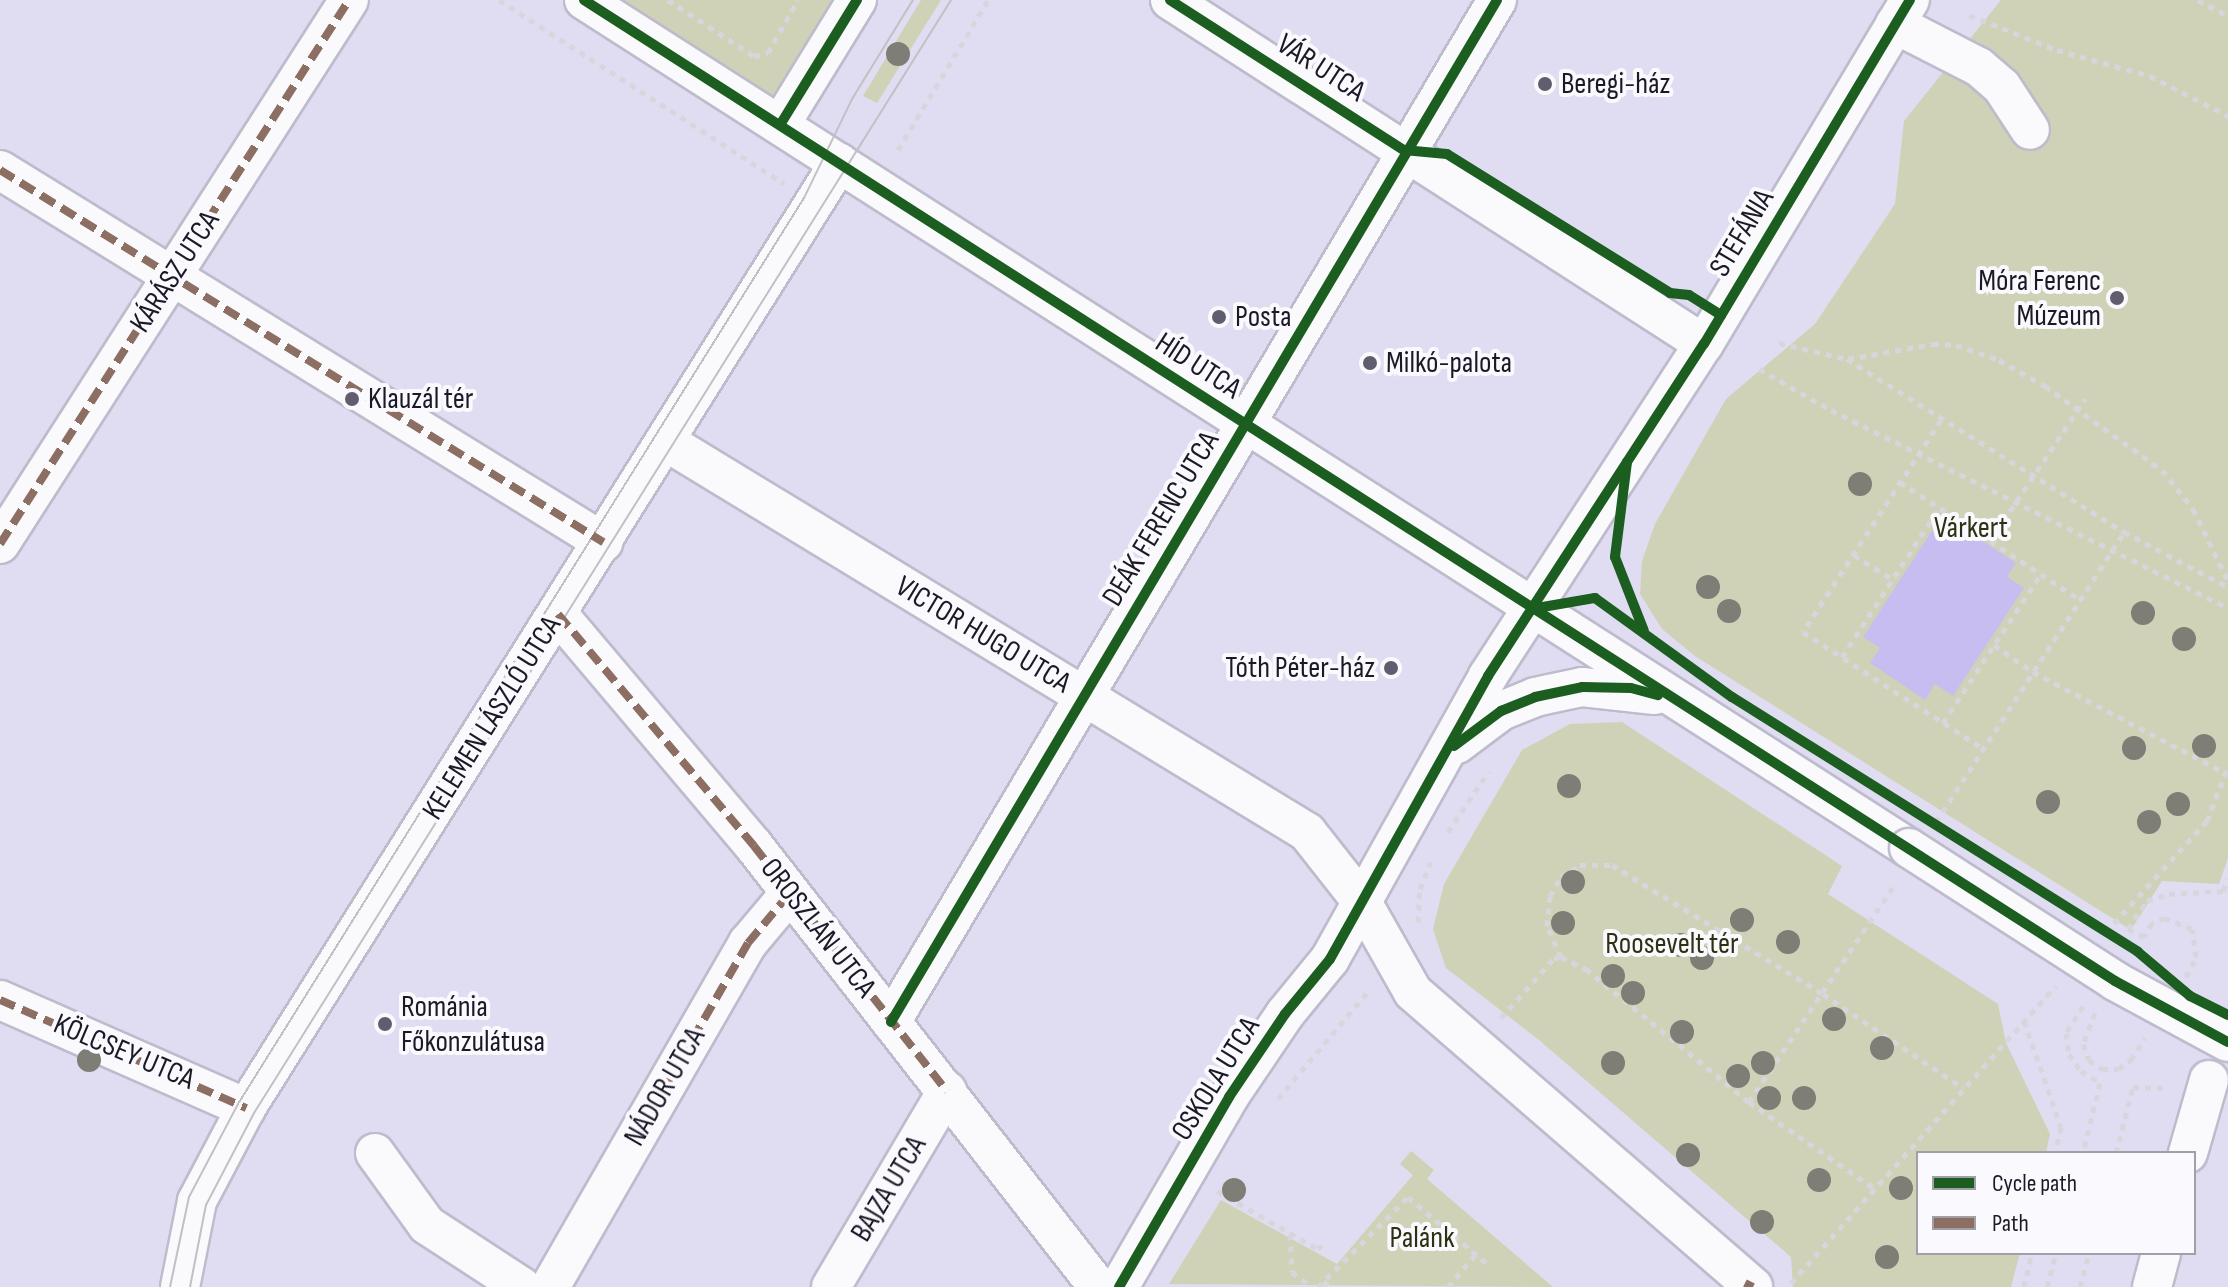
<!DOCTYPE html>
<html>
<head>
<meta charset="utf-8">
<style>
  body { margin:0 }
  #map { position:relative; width:2228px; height:1287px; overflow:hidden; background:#e0dcf1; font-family:"Sofia Sans Condensed",sans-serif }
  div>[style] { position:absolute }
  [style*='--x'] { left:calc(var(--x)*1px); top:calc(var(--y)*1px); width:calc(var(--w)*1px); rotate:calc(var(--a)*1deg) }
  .green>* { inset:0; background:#cfd2b7 }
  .water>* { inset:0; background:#c8bdf1 }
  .path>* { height:5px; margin-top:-2.5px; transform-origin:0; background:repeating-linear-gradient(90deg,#d8d6dd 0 6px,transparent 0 12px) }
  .roads { filter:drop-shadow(2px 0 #bebbcc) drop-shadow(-2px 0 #bebbcc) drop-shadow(0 2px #bebbcc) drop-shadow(0 -2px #bebbcc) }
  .minor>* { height:38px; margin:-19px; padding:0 19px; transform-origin:19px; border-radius:19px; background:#fafafd }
  .tram>* { height:2px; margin:-1px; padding:0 1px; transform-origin:1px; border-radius:1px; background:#c1c0c5 }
  .bridges { filter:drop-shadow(2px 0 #bebbcc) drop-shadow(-2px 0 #bebbcc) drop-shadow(0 2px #bebbcc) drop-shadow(0 -2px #bebbcc) }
  .minor-bridge>* { height:38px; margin:-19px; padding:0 19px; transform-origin:19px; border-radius:19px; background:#fafafd }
  .quiet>* { height:8px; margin-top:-4px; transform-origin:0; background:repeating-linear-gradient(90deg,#8d6e63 0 16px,transparent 0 24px) }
  .cycleway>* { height:10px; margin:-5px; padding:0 5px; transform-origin:5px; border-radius:5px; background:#1b5e20 }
  .trees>* { width:24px; height:24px; margin:-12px; border-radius:50%; background:#7e7d76 }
  .dots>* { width:22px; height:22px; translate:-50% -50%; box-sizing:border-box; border:4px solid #fafafe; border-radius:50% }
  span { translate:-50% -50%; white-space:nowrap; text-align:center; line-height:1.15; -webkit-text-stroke:8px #fafafe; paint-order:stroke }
  .street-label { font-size:30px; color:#1c1927 }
  .poi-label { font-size:30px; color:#1c1927 }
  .left { translate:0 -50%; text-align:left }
  .right { translate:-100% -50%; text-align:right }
  .park-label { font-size:30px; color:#2d3011 }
  .legend { position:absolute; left:1916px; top:1151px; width:280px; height:104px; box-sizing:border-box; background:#fafafe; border:2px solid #a1a0a8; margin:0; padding:10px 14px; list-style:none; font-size:24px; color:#1c1927 }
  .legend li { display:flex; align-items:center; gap:16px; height:40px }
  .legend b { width:40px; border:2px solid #a1a0a8 }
</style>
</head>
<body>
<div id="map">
  <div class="green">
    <div style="clip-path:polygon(611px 0,857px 0,780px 125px)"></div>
    <div style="clip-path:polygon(921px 0,941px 0,877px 103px,863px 96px)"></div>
    <div style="clip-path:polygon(2001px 0,2228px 0,2228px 858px,2219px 884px,2162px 881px,2131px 930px,1695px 656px,1662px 629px,1640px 594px,1642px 561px,1655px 524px,1726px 399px,1815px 324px,1895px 204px,1904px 121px)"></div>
    <div style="clip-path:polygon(1622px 722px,1842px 866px,1828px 894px,1998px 1004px,2006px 1043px,2050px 1134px,2046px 1153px,1918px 1153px,1918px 1253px,2020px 1253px,2011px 1287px,1793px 1287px,1791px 1257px,1539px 1040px,1446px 968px,1433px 929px,1444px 884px,1522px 750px,1570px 724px)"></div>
    <div style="clip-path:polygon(1411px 1151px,1434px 1170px,1427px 1179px,1553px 1287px,1169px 1284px,1221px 1200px,1337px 1264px,1413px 1175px,1400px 1164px)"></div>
  </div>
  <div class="water">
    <div style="clip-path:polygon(1960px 526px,2016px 563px,2007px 577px,2024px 588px,1953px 696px,1935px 684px,1925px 700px,1870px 663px,1880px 648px,1863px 637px,1933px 529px,1950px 540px)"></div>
  </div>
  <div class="path">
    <div style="--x:499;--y:0;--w:339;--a:32.8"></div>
    <div style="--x:668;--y:0;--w:103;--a:33.1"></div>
    <div style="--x:754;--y:56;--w:14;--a:-12"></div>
    <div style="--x:768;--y:53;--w:61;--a:-60.5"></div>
    <div style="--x:2198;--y:0;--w:34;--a:28"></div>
    <div style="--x:1969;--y:15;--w:95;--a:21.7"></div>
    <div style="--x:2057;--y:50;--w:97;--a:15.6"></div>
    <div style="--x:2150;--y:76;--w:88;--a:27.1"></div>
    <div style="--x:898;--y:150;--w:175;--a:-59"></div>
    <div style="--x:1779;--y:343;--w:70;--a:13.2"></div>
    <div style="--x:1847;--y:359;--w:327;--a:32"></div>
    <div style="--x:2124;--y:532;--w:118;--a:27.9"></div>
    <div style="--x:1848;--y:359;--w:86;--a:-10"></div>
    <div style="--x:1933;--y:344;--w:23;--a:2"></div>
    <div style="--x:1956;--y:345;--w:46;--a:19.2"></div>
    <div style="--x:1999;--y:360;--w:53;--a:29.5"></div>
    <div style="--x:2045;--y:386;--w:144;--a:35.7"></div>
    <div style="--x:2162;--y:470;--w:50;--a:51.5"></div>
    <div style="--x:2193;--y:509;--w:80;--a:64.1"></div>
    <div style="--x:1759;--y:369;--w:83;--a:29.7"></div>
    <div style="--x:1831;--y:410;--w:444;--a:26.5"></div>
    <div style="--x:1941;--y:420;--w:253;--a:123.1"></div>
    <div style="--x:1803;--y:632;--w:216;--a:32.9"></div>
    <div style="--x:1900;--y:482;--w:215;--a:33.2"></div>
    <div style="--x:1990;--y:541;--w:171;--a:-56.2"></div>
    <div style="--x:1854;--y:555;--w:45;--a:32.3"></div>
    <div style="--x:1994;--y:645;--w:47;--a:34.7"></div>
    <div style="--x:2033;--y:672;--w:217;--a:27.7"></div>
    <div style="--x:1842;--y:657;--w:178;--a:-56.9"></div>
    <div style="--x:1943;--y:723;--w:178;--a:-56.7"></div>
    <div style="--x:1936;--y:822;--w:346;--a:-57"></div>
    <div style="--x:1448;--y:832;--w:73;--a:-56.1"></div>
    <div style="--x:1418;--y:922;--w:33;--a:-87"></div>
    <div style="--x:1420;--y:889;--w:29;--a:-68"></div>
    <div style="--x:2106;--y:932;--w:150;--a:-47.7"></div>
    <div style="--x:2207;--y:821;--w:59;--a:-69.1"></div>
    <div style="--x:1561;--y:957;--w:34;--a:-114"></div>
    <div style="--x:1547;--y:926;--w:30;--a:-84"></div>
    <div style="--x:1550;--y:896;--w:22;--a:-60"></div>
    <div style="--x:1561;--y:877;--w:22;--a:-32"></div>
    <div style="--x:1580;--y:865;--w:32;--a:0"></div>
    <div style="--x:1612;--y:865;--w:247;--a:31.4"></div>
    <div style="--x:1823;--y:994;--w:169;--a:33.9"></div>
    <div style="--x:2186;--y:977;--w:22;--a:-63"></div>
    <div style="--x:2196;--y:957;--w:28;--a:-98"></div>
    <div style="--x:2192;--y:929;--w:29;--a:-158"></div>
    <div style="--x:2165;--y:918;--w:14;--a:159"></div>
    <div style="--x:2152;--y:923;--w:16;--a:120"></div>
    <div style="--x:2144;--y:937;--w:18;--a:-153"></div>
    <div style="--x:2128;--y:929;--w:34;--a:-56"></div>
    <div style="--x:2147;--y:901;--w:23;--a:-18"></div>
    <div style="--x:2169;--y:894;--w:54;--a:-3.2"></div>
    <div style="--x:2223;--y:891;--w:13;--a:-67"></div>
    <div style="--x:2083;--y:1006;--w:32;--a:122"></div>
    <div style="--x:2066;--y:1033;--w:21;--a:82"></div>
    <div style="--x:2069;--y:1054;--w:21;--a:55"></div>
    <div style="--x:2081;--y:1071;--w:22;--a:32"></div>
    <div style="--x:2100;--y:1083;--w:72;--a:103.7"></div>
    <div style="--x:2095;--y:1013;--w:33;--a:111"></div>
    <div style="--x:2083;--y:1044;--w:17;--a:69"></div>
    <div style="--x:2089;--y:1060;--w:16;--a:35"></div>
    <div style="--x:2102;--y:1069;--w:16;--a:0"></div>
    <div style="--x:2118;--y:1069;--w:16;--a:-35"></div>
    <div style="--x:2131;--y:1060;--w:26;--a:-59"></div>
    <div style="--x:1501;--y:1018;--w:80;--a:-48.5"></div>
    <div style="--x:1554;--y:958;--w:7;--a:-8"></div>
    <div style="--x:1561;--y:957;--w:28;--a:26"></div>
    <div style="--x:1586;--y:969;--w:210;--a:39.2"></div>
    <div style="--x:1749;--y:1102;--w:150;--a:34.6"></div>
    <div style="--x:2024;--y:1021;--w:112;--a:70.8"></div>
    <div style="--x:2061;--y:1127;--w:27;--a:103"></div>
    <div style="--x:1278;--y:1099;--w:142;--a:-50.1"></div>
    <div style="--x:1749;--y:1102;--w:262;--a:-56.2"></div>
    <div style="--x:2116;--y:1153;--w:68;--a:-75.6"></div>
    <div style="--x:2133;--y:1087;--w:35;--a:2"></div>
    <div style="--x:1217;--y:1191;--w:116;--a:29.9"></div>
    <div style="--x:1318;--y:1249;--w:11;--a:-45"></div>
    <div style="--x:1290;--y:1234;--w:38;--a:87"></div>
    <div style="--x:1292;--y:1272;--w:25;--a:37"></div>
    <div style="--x:1324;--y:1281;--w:8;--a:45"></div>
    <div style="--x:1791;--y:1283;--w:398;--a:-48.3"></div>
    <div style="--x:1318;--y:1287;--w:127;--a:-45"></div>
    <div style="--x:1408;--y:1197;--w:102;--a:40.2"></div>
    <div style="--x:1448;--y:1287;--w:43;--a:-49.7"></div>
    <div style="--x:2024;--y:1287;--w:35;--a:-77"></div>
    <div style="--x:2047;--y:1287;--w:35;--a:-75"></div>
    <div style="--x:2080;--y:1287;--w:35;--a:-75"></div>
  </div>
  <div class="roads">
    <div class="minor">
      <div style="--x:584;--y:0;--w:1573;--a:32.62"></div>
      <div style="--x:1170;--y:0;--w:635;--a:32.79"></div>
      <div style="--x:1895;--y:24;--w:94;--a:27.1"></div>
      <div style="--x:1979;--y:67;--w:30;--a:41"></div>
      <div style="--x:2002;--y:87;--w:51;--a:56.9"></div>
      <div style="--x:780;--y:125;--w:147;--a:-58.4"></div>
      <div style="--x:0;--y:170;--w:709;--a:31.67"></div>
      <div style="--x:665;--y:441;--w:752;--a:31.34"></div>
      <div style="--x:1307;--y:832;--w:89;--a:51.8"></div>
      <div style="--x:1362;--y:902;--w:103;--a:60.5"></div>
      <div style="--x:1413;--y:992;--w:450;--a:40.9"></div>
      <div style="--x:0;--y:544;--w:646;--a:-57.32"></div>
      <div style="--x:558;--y:614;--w:304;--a:49.8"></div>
      <div style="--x:754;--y:846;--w:559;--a:52.04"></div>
      <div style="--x:1457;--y:744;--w:55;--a:-36.9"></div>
      <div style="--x:1501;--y:711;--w:37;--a:-22"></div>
      <div style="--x:1535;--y:697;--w:48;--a:-12"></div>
      <div style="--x:1582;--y:687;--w:73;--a:6.3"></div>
      <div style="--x:0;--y:1000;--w:269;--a:23.7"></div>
      <div style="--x:891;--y:1022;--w:1188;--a:-59.33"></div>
      <div style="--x:375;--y:1153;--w:89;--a:54.2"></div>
      <div style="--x:427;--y:1225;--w:113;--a:33.1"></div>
      <div style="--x:2188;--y:1153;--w:76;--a:-74"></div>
      <div style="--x:180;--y:1287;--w:88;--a:-78.8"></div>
      <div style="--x:197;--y:1201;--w:105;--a:-62.2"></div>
      <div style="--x:246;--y:1108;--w:1116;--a:-57.89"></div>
      <div style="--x:550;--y:1287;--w:397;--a:-60.1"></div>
      <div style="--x:748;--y:943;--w:65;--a:-50"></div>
      <div style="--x:831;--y:1287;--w:228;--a:-59.4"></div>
      <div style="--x:1119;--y:1287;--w:220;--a:-59.9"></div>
      <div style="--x:1229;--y:1097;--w:100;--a:-56"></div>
      <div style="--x:1285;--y:1014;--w:71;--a:-50.7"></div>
      <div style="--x:1330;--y:959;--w:324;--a:-60.8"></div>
      <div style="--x:1488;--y:676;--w:396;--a:-57"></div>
      <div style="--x:1704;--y:344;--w:401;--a:-59.1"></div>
      <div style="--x:2152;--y:1287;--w:35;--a:-75"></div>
    </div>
  </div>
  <div class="tram">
    <div style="--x:170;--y:1287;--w:92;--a:-78.1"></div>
    <div style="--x:189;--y:1197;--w:105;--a:-62.2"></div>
    <div style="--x:238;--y:1104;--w:1068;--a:-58.01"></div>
    <div style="--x:804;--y:198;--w:110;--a:-64.1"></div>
    <div style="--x:852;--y:99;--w:116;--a:-58.4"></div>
    <div style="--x:190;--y:1287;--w:84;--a:-79"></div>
    <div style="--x:206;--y:1205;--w:104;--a:-62.4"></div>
    <div style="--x:254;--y:1113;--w:1313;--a:-57.94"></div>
  </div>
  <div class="bridges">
    <div class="minor-bridge">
      <div style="--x:1909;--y:848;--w:245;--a:32.8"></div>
      <div style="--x:2115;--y:981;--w:128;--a:28.4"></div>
    </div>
  </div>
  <div class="quiet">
    <div style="--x:0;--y:170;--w:709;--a:31.67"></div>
    <div style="--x:0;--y:544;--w:646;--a:-57.32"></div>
    <div style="--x:558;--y:614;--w:304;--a:49.8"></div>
    <div style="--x:754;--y:846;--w:312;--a:51.8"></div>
    <div style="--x:0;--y:1000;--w:269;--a:23.7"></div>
    <div style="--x:632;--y:1144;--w:232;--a:-60"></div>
    <div style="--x:748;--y:943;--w:65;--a:-50"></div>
    <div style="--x:1745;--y:1283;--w:9;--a:27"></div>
  </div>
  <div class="cycleway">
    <div style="--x:584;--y:0;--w:1818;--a:32.65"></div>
    <div style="--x:2115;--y:981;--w:128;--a:28.4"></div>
    <div style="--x:1170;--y:0;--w:278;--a:32.7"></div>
    <div style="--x:1404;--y:150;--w:43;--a:5.3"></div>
    <div style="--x:1447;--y:154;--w:263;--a:31.9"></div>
    <div style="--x:1670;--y:293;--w:19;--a:6"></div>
    <div style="--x:1689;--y:295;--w:38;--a:32"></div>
    <div style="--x:780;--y:125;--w:147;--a:-58.4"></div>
    <div style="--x:1627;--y:462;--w:96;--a:97.2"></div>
    <div style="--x:1615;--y:557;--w:79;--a:68.6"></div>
    <div style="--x:1531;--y:609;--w:65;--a:-9.8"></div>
    <div style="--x:1595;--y:598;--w:169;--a:35.9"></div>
    <div style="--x:1732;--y:697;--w:479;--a:32.1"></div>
    <div style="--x:2138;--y:952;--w:68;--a:40.2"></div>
    <div style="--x:2190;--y:996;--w:42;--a:26.6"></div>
    <div style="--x:1454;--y:746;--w:59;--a:-36.7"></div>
    <div style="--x:1501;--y:711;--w:37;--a:-22"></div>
    <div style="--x:1535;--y:697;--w:48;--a:-12"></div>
    <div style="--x:1582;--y:687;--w:49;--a:1.2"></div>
    <div style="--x:1631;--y:688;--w:28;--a:15"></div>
    <div style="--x:891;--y:1022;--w:1188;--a:-59.33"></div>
    <div style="--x:1119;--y:1287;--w:220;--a:-59.9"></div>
    <div style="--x:1229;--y:1097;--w:100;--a:-56"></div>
    <div style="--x:1285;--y:1014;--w:71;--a:-50.7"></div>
    <div style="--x:1330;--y:959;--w:324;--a:-60.8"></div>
    <div style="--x:1488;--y:676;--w:396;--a:-57"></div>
    <div style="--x:1704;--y:344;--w:401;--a:-59.1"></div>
  </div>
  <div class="trees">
    <div style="left:898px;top:54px"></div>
    <div style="left:1860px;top:484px"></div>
    <div style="left:1708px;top:587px"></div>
    <div style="left:1729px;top:611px"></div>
    <div style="left:2143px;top:613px"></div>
    <div style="left:2184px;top:639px"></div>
    <div style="left:2204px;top:746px"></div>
    <div style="left:2134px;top:748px"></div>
    <div style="left:1569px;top:786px"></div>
    <div style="left:2048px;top:802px"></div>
    <div style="left:2178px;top:804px"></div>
    <div style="left:2149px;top:822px"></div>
    <div style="left:1573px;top:882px"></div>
    <div style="left:1742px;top:920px"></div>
    <div style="left:1563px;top:923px"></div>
    <div style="left:1788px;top:942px"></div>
    <div style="left:1681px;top:945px"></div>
    <div style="left:1702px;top:958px"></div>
    <div style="left:1613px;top:976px"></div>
    <div style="left:1633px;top:993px"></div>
    <div style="left:1834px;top:1019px"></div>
    <div style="left:1682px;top:1032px"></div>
    <div style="left:1882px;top:1048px"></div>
    <div style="left:89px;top:1060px"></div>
    <div style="left:1613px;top:1063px"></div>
    <div style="left:1763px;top:1063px"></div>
    <div style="left:1738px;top:1076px"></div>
    <div style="left:1769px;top:1098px"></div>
    <div style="left:1804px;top:1098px"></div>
    <div style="left:1688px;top:1155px"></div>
    <div style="left:1819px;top:1180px"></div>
    <div style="left:1901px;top:1188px"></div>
    <div style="left:1234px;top:1190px"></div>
    <div style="left:1762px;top:1222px"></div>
    <div style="left:1887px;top:1257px"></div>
  </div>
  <div class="dots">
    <div style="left:1545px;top:84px;background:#615d6e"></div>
    <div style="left:2117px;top:298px;background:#615d6e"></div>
    <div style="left:1219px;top:317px;background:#615d6e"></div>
    <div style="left:1370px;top:363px;background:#615d6e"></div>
    <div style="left:352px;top:399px;background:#615d6e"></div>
    <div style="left:1391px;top:668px;background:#615d6e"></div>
    <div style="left:385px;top:1024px;background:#615d6e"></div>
  </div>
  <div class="street-label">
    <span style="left:1321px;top:68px;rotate:33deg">VÁR UTCA</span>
    <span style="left:1742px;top:233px;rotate:-59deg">STEFÁNIA</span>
    <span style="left:175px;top:272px;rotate:-57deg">KÁRÁSZ UTCA</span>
    <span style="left:1198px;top:366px;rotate:33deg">HÍD UTCA</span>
    <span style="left:1161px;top:519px;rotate:-59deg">DEÁK FERENC UTCA</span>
    <span style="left:983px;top:635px;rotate:31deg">VICTOR HUGO UTCA</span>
    <span style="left:492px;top:718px;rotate:-58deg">KELEMEN LÁSZLÓ UTCA</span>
    <span style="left:818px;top:928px;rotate:52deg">OROSZLÁN UTCA</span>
    <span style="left:124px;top:1052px;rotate:23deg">KÖLCSEY UTCA</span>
    <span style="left:1216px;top:1079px;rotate:-58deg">OSKOLA UTCA</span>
    <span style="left:665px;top:1087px;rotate:-60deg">NÁDOR UTCA</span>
    <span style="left:889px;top:1189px;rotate:-59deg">BAJZA UTCA</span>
  </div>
  <div class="poi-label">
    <span class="left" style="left:1561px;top:84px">Beregi-ház</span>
    <span class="right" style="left:2101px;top:298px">Móra Ferenc<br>Múzeum</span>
    <span class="left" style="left:1235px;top:317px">Posta</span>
    <span class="left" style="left:1386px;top:363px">Milkó-palota</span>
    <span class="left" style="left:368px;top:399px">Klauzál tér</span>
    <span class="right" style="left:1375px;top:668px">Tóth Péter-ház</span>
    <span class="left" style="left:401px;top:1024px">Románia<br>Főkonzulátusa</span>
  </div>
  <div class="park-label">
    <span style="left:1971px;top:528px">Várkert</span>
    <span style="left:1672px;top:944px">Roosevelt tér</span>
    <span style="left:1422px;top:1238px">Palánk</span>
  </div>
  <ul class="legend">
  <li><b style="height:10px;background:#1b5e20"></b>Cycle path</li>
  <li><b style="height:10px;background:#8d6e63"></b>Path</li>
  </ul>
</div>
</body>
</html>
